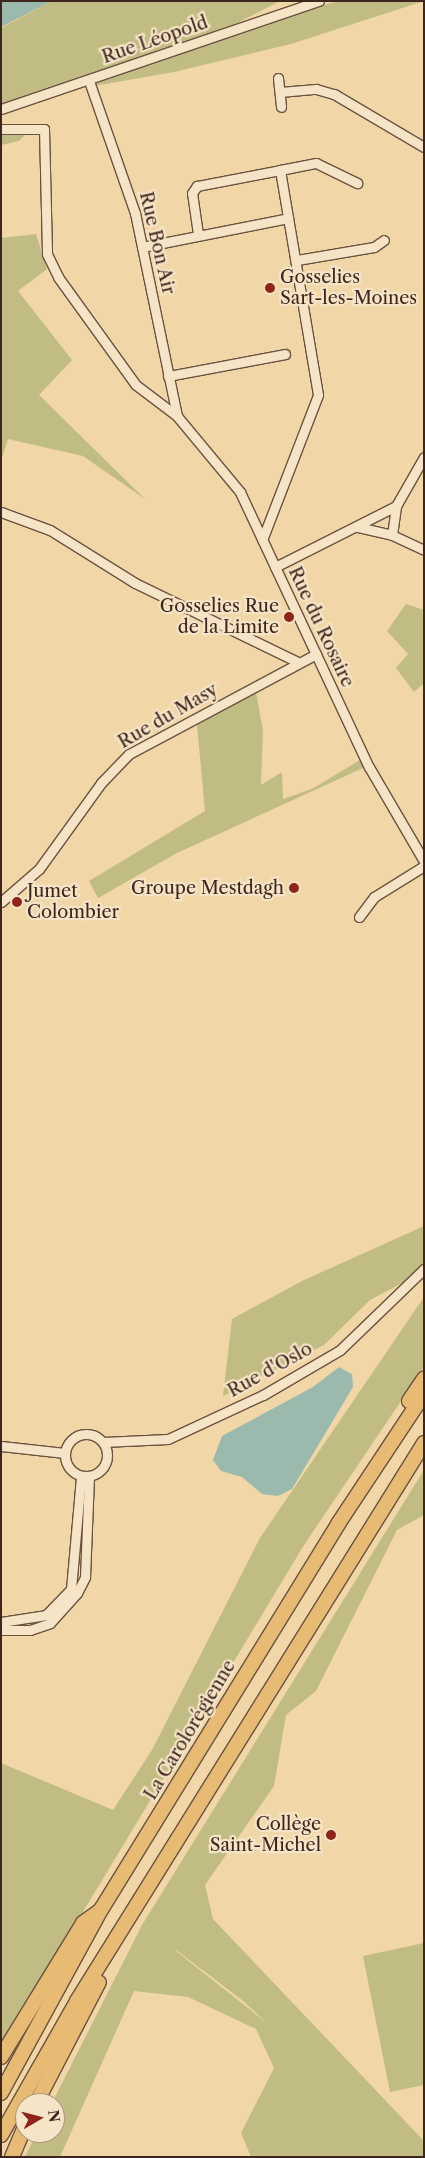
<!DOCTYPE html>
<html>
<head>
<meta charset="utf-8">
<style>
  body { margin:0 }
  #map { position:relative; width:425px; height:2158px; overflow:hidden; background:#f1d6a7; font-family:"Libre Caslon Text",serif }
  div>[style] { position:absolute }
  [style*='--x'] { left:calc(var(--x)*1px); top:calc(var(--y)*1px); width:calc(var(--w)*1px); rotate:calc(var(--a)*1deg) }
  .green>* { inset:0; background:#c1bc83 }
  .water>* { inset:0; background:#9bb9ac }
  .roads { filter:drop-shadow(1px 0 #6b5240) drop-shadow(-1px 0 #6b5240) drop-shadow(0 1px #6b5240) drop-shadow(0 -1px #6b5240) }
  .minor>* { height:9px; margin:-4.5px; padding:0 4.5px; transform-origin:4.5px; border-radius:4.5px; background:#f6e4c6 }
  .minor>.ring { margin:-4.5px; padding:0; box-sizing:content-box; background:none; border:9px solid #f6e4c6; border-radius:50% }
  .highway>* { height:14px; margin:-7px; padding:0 7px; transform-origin:7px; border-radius:7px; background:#e8bb74 }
  .dots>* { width:14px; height:14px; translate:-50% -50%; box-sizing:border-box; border:2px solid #f6e4c6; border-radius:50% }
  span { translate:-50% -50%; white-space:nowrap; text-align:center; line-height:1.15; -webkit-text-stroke:4.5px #f6e4c6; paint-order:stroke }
  .street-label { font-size:18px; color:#3e261e }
  .poi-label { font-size:18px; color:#3e261e }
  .left { translate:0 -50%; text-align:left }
  .right { translate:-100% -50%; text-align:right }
  .frame { position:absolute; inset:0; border:2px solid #3e261e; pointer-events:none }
  .north { position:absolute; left:15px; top:2093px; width:50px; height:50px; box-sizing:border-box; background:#f6e4c6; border:1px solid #ac9883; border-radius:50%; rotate:82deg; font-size:14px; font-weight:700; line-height:20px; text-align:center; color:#3e261e }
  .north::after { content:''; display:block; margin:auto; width:18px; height:22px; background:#8f2418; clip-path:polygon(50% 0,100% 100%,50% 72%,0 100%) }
</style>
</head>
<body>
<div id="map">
  <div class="green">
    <div style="clip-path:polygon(52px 1px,280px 1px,204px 40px,1px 109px,1px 28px)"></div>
    <div style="clip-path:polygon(337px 1px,424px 1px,291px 44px,174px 72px,94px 86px,89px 81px)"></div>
    <div style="clip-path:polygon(34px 126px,19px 141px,1px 145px,1px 129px)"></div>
    <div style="clip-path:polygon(36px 234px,47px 269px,18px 291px,72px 360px,39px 395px,145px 499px,83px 456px,8px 439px,1px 461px,1px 238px)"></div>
    <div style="clip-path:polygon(406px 604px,424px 610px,424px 683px,414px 692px,396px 668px,408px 654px,387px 631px)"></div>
    <div style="clip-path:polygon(256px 692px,263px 731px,261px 785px,282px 772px,283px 799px,312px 789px,365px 757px,363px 768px,177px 853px,98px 898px,89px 881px,205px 811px,197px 725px)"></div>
    <div style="clip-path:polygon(424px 1226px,424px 1263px,406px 1281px,370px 1300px,324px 1345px,223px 1396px,232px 1319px,302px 1281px)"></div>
    <div style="clip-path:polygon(424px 1297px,424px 1367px,304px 1545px,1px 2048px,1px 1763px,113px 1810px,152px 1750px,260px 1538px)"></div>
    <div style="clip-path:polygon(evenodd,424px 1470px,424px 1515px,397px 1530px,316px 1691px,286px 1715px,274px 1786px,205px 1885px,213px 1919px,424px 2141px,424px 2157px,251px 2157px,241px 2133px,274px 2068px,256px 2029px,188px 1997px,134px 1991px,60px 2157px,25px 2157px,37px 2133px,55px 2133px,52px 2103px,142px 1925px,424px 1470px,176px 1950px,242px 2000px,267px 2023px,176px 1951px,176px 1950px)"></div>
    <div style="clip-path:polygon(424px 1943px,424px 2085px,390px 2092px,363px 1956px)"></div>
  </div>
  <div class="water">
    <div style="clip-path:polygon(1px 1px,52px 1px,1px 27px)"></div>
    <div style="clip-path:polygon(339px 1367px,352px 1374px,353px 1387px,292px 1489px,278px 1496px,262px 1494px,242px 1477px,221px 1471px,213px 1460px,222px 1436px,313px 1387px)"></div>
  </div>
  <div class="roads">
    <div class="minor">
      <div style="--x:278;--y:78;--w:29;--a:84"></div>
      <div style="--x:89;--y:81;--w:140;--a:70.8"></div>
      <div style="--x:135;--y:213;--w:207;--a:78.3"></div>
      <div style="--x:177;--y:416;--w:99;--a:50.3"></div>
      <div style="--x:240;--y:492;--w:304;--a:64.9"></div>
      <div style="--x:369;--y:767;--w:109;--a:59.7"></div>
      <div style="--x:280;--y:92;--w:36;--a:-5"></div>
      <div style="--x:316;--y:89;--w:19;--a:16"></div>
      <div style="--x:334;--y:94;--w:104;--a:30.5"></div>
      <div style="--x:1;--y:109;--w:336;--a:-18.8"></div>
      <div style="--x:1;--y:129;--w:43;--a:0"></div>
      <div style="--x:44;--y:129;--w:125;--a:88.6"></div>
      <div style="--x:47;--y:254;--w:25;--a:64"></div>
      <div style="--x:58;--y:277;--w:133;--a:54.2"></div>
      <div style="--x:136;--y:385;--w:51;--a:37.1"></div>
      <div style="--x:280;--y:170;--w:37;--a:-11"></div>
      <div style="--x:316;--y:163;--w:46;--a:26"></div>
      <div style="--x:198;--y:234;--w:41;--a:-98.3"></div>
      <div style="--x:192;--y:193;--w:9;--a:-54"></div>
      <div style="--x:197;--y:186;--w:85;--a:-10.9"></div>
      <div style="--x:280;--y:170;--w:228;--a:80.4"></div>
      <div style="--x:318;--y:395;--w:155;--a:111.1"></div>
      <div style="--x:142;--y:247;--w:149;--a:-11.2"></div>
      <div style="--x:297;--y:260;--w:78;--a:-9.6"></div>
      <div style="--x:374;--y:247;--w:12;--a:-35"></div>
      <div style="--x:168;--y:376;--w:119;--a:-10.6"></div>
      <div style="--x:1;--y:512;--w:52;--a:20.2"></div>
      <div style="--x:50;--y:530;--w:100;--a:31.9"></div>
      <div style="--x:135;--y:583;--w:181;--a:25.9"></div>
      <div style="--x:358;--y:527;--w:35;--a:13"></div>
      <div style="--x:392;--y:535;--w:35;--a:25"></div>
      <div style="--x:392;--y:535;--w:29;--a:-82"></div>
      <div style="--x:275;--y:567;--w:136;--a:-26.8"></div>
      <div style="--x:396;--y:506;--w:56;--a:-60.3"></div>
      <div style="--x:1;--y:902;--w:50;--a:-41"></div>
      <div style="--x:39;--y:869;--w:106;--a:-54.2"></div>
      <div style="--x:101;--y:783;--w:40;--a:-46"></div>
      <div style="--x:129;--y:754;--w:212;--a:-28.1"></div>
      <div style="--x:359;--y:917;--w:25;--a:-53"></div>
      <div style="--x:374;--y:897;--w:59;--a:-31.8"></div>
      <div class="ring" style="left:65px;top:1434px;width:33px;height:33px"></div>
      <div style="--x:103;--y:1442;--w:65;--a:-2.6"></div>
      <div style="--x:168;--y:1439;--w:105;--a:-24.9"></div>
      <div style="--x:263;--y:1395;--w:89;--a:-30.3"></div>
      <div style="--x:340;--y:1350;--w:117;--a:-44"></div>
      <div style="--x:1;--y:1446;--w:64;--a:6.2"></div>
      <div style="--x:1;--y:1622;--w:46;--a:-8.8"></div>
      <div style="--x:46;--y:1615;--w:36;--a:-46"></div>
      <div style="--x:71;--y:1589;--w:113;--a:-84.9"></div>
      <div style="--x:1;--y:1630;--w:29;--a:0"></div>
      <div style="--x:30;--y:1630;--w:21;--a:-19"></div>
      <div style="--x:50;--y:1623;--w:40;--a:-48"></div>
      <div style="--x:77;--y:1593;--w:18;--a:-63"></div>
      <div style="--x:85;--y:1577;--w:101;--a:-87.7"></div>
    </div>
    <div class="highway">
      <div style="--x:409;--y:1401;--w:27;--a:-56"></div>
      <div style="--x:1;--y:2057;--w:157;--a:-58.5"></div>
      <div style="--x:83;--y:1923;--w:19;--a:-36"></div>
      <div style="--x:1;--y:2093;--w:211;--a:-61.4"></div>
      <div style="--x:102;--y:1908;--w:451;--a:-58.4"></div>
      <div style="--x:338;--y:1524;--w:156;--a:-56.5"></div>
      <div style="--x:36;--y:2103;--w:136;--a:-62.5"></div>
      <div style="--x:1;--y:2135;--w:154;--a:-60.4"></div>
      <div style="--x:77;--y:2001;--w:657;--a:-58.12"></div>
      <div style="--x:12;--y:2157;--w:33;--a:-67"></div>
    </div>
  </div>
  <div class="dots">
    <div style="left:270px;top:288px;background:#8f2418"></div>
    <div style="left:289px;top:617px;background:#8f2418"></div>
    <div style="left:294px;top:888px;background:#8f2418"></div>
    <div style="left:17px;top:902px;background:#8f2418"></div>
    <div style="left:331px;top:1835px;background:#8f2418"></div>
  </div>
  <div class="street-label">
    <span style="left:155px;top:40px;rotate:-19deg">Rue Léopold</span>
    <span style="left:157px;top:243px;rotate:77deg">Rue Bon Air</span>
    <span style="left:321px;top:627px;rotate:65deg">Rue du Rosaire</span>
    <span style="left:168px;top:716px;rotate:-30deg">Rue du Masy</span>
    <span style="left:270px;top:1370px;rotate:-29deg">Rue d'Oslo</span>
    <span style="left:190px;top:1730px;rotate:-59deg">La Carolorégienne</span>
  </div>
  <div class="poi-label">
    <span class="left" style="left:280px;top:288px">Gosselies<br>Sart-les-Moines</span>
    <span class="right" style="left:279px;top:617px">Gosselies Rue<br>de la Limite</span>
    <span class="right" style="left:284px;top:888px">Groupe Mestdagh</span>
    <span class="left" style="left:27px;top:902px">Jumet<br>Colombier</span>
    <span class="right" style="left:321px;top:1835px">Collège<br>Saint-Michel</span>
  </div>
  <div class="frame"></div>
  <div class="north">N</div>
</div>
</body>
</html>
